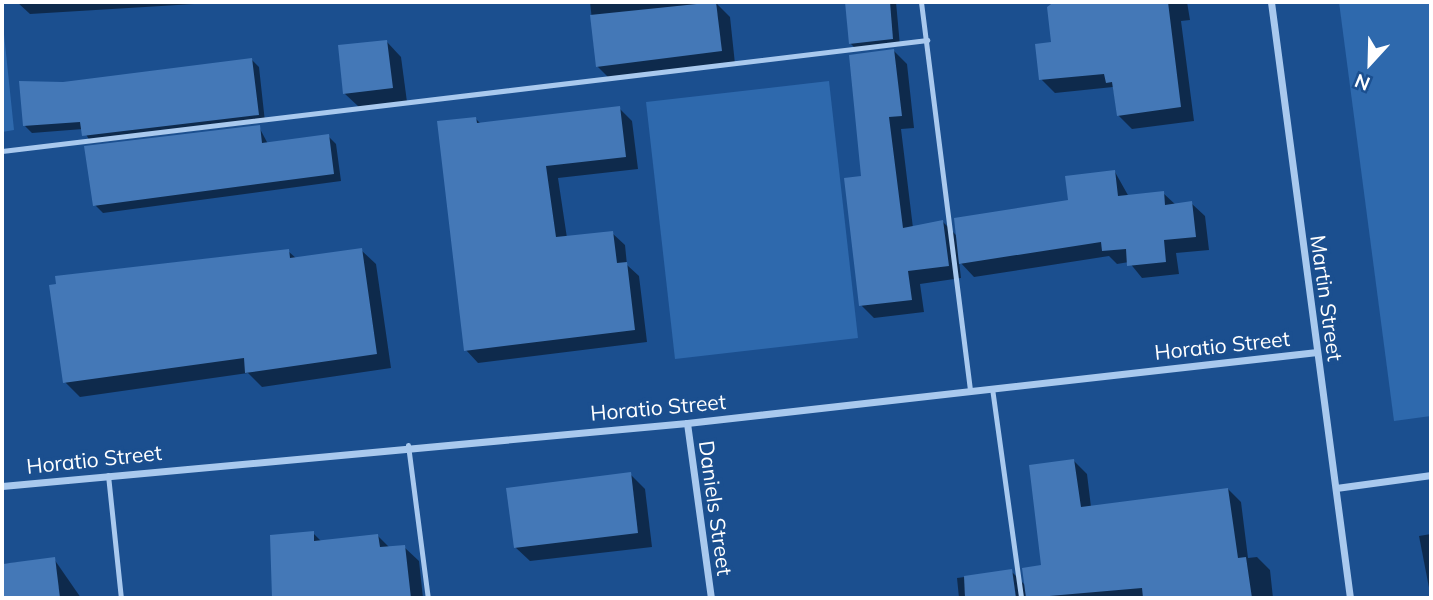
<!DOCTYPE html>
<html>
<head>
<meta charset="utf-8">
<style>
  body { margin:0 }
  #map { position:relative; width:1433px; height:600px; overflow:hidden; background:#1b4f8f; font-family:Mulish,sans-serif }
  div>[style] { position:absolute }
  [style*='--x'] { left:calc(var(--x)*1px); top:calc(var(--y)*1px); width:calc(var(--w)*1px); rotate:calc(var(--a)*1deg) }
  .green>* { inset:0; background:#2e69ad }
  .shadow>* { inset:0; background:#0007 }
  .building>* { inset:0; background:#4478b7 }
  .lane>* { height:5px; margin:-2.5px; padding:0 2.5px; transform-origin:2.5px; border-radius:2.5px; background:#a9c9ee }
  .street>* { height:7px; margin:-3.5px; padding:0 3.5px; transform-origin:3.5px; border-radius:3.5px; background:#a9c9ee }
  span { translate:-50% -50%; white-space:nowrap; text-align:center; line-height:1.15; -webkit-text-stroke:7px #1b4f8f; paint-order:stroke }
  .street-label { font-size:21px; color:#fff }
  .frame { position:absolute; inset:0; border:4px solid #fff; pointer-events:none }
  .north { position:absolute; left:1335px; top:28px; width:70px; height:70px; -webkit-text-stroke:5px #1b4f8f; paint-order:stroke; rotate:202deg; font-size:19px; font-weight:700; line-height:28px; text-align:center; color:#fff }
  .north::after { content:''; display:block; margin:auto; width:24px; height:32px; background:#fff; clip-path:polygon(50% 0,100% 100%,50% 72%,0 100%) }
</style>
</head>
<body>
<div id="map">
  <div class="green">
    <div style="clip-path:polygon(1339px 2px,1431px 2px,1431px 416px,1394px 421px)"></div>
    <div style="clip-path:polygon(2px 15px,14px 130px,2px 132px)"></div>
    <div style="clip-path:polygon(829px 81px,858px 338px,675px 359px,646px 102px)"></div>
  </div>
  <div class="shadow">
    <div style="clip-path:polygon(17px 2px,227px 2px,30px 14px)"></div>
    <div style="clip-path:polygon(590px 2px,716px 3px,730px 17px,735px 64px,611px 80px,597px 66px)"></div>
    <div style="clip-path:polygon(847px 2px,896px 2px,900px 46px,858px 51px,850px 43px)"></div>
    <div style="clip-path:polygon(1053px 2px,1187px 2px,1190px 20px,1181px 21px,1194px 121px,1132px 129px,1118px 115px,1113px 87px,1055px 93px,1041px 79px,1053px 44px)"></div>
    <div style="clip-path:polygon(387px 42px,401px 57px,407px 102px,359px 107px,344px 93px)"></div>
    <div style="clip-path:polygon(894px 51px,907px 64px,914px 128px,901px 129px,913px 228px,943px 222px,958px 237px,1069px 201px,1115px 172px,1129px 197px,1163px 193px,1176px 205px,1191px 203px,1205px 216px,1209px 250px,1176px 253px,1179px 274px,1142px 278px,1129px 262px,1117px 264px,1109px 256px,974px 277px,959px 261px,961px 278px,920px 284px,924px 312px,874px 318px,861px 305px,862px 177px)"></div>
    <div style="clip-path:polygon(251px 59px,259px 67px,265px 122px,91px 143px,83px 129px,32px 133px,25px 126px,63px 84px)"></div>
    <div style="clip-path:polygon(619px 108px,632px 121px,638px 169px,558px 178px,567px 238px,612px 233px,625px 245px,627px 265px,639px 276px,647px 342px,478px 363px,466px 350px,476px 119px,481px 124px)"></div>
    <div style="clip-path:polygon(259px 127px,268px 144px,328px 136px,336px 144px,341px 181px,103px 213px,95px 205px)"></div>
    <div style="clip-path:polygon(361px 250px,376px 264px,391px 368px,262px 387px,248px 373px,80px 397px,65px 382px,288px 251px,297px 259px)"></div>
    <div style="clip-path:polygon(1074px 461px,1087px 474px,1091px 507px,1228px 489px,1241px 502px,1248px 558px,1257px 557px,1270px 570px,1273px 598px,959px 598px,957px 578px,1011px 571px,1026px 586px,1043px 567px)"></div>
    <div style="clip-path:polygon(630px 474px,645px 489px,652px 547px,530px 561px,515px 547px)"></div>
    <div style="clip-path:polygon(313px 533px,322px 542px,378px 536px,390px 548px,404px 547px,419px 561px,423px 598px,274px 598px,272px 537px)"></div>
    <div style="clip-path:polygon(1431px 534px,1431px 598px,1419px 536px)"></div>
    <div style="clip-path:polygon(54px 559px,81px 598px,2px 598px,2px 564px)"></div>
  </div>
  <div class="building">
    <div style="clip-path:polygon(716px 2px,722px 51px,596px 67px,590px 15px)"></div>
    <div style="clip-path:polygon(845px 2px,890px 2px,893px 39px,849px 44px)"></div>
    <div style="clip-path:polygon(1054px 2px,1168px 2px,1181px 107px,1117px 116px,1112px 82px,1106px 83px,1104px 74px,1039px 80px,1035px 44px,1051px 42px,1047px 7px)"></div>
    <div style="clip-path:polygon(387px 40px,393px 88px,343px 94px,338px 45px)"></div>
    <div style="clip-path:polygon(894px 49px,902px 116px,889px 117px,903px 228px,943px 220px,949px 266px,908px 271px,912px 300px,859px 306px,844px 178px,861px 176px,849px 55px)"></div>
    <div style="clip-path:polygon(252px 58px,259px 115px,82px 136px,80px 122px,23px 126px,19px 81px,63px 82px)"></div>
    <div style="clip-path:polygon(620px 106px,626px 157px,546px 166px,556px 237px,613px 231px,617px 263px,627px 262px,635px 330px,464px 351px,437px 121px,476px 117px,477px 123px)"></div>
    <div style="clip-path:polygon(260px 125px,262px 143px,329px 134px,334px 174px,93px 206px,84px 146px)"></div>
    <div style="clip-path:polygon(1115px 170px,1118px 196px,1164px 191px,1165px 205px,1192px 201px,1196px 237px,1164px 240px,1166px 262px,1127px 266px,1126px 249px,1102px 251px,1101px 242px,959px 264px,954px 218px,1068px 200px,1065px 176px)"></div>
    <div style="clip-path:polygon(362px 248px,377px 354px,245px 373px,244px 358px,63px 383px,49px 285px,56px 284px,55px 276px,289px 249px,290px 258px)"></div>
    <div style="clip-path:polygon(1074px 459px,1081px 507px,1228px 488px,1238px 558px,1246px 557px,1252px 598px,1143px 598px,1142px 588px,1026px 598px,1022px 568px,1041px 565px,1029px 465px)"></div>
    <div style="clip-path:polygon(631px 472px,638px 533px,514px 548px,506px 488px)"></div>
    <div style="clip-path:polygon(314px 531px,314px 541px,378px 534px,380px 547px,405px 545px,411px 598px,272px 598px,270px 535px)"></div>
    <div style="clip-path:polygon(55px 557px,60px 598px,2px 598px,2px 564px)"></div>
    <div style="clip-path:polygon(1012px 569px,1016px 598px,965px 598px,964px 576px)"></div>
  </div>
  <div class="lane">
    <div style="--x:921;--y:2;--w:392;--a:82.8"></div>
    <div style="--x:2;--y:151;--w:932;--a:-6.84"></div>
    <div style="--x:992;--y:388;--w:212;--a:82.1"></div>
    <div style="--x:408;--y:445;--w:154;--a:82.6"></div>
    <div style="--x:108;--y:475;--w:124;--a:84"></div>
  </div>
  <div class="street">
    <div style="--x:1271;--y:2;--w:601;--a:82.45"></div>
    <div style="--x:687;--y:423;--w:177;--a:82.2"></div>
    <div style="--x:2;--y:486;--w:688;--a:-5.25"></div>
    <div style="--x:687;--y:423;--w:634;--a:-6.43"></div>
    <div style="--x:1336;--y:488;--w:96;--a:-7.8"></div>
  </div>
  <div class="street-label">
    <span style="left:1327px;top:298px;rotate:82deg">Martin Street</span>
    <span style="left:1222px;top:345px;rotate:-6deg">Horatio Street</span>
    <span style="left:658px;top:407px;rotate:-5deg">Horatio Street</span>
    <span style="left:94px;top:459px;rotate:-6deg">Horatio Street</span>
    <span style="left:716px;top:508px;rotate:82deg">Daniels Street</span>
  </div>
  <div class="frame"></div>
  <div class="north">N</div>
</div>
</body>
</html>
